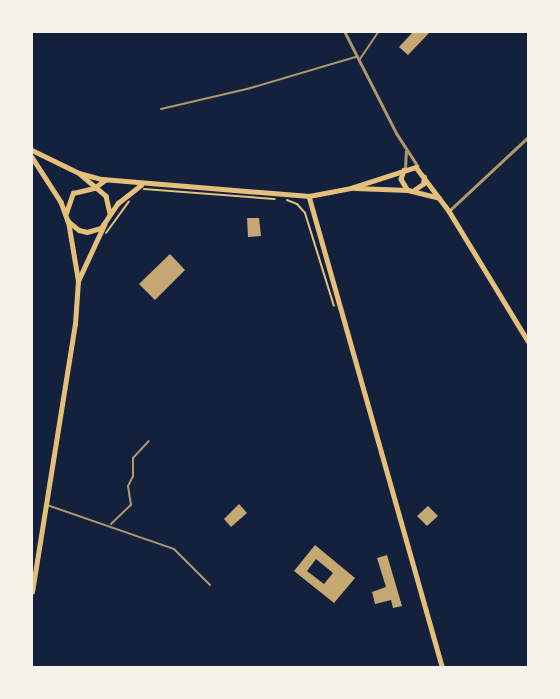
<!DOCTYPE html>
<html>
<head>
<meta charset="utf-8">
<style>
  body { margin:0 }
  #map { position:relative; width:560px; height:699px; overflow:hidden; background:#14213d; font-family:"Work Sans",sans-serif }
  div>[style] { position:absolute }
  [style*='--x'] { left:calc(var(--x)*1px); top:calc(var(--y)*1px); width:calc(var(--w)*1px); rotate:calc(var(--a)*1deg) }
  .building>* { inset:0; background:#c6a872 }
  .path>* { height:2px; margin:-1px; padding:0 1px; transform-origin:1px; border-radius:1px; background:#e5c07b }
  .service>* { height:2px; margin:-1px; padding:0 1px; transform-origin:1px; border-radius:1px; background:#b1986c }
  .minor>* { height:2.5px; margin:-1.25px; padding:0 1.25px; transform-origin:1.25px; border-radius:1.25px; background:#b1986c }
  .secondary>* { height:4.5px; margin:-2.25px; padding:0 2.25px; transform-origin:2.25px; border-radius:2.25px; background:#e5c07b }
  .primary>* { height:4.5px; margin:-2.25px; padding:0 2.25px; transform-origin:2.25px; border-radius:2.25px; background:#e5c07b }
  span { translate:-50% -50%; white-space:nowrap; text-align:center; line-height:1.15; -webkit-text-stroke:6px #f6f1e7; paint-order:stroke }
  .frame { position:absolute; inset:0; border:33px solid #f6f1e7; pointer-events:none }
</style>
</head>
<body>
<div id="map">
  <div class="building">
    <div style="clip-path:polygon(413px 32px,430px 32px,408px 55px,399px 47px)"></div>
    <div style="clip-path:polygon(247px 218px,259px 218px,261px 236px,248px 237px)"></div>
    <div style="clip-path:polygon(170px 254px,185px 270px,155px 300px,139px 284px)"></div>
    <div style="clip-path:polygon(239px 504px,247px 513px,231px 527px,224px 519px)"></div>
    <div style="clip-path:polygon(428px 506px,438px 516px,427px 526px,417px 516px)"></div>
    <div style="clip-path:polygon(evenodd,315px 545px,355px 578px,334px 603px,294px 571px,315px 545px,316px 559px,333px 573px,324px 584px,307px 571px,316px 559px)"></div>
    <div style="clip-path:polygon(387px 555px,402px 606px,393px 608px,391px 600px,375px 604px,372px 592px,386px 587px,377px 558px)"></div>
  </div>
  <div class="path">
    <div style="--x:144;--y:189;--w:131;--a:4.4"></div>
    <div style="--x:287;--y:200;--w:11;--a:22"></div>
    <div style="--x:297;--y:204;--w:12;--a:48"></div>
    <div style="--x:305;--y:213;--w:97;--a:72.7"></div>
    <div style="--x:106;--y:233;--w:39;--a:-54"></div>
  </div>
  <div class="service">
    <div style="--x:360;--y:59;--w:32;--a:-56"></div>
    <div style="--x:161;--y:109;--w:88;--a:-13.1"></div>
    <div style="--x:247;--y:89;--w:114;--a:-16.4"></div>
    <div style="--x:47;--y:505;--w:134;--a:19.1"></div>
    <div style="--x:174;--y:549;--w:51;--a:45"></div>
    <div style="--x:111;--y:524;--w:28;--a:-44"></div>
    <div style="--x:131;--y:505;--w:19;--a:-99"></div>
    <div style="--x:128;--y:486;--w:11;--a:-63"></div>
    <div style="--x:133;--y:476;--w:18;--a:-90"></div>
    <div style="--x:133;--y:458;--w:23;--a:-47"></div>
  </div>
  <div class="minor">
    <div style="--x:345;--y:32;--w:114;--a:63"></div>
    <div style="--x:397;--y:134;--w:38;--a:57"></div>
    <div style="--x:405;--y:169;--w:17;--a:-87"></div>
    <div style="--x:449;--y:211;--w:108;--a:-43.1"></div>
  </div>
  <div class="secondary">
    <div style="--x:80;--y:174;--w:34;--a:40"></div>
    <div style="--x:106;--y:196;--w:18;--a:77"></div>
    <div style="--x:309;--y:196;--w:491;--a:74.2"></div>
    <div style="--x:66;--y:213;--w:21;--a:-71"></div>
    <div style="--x:73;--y:193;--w:22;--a:-13"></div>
    <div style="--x:94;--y:188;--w:14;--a:-36"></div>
    <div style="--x:78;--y:281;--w:62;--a:-65.1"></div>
    <div style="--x:32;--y:592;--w:271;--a:-80.9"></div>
    <div style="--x:75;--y:324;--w:43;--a:-86"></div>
    <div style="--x:78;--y:281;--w:61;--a:-99.5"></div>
  </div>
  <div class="primary">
    <div style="--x:32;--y:150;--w:52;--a:26.1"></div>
    <div style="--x:79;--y:173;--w:24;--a:15"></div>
    <div style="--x:102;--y:179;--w:208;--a:4.7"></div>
    <div style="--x:309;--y:196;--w:43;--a:-10.8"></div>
    <div style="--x:351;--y:188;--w:68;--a:-17.9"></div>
    <div style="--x:416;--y:167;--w:55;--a:53.1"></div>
    <div style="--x:449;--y:211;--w:152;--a:58.7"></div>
    <div style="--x:32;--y:157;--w:54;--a:57.2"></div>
    <div style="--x:61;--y:202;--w:20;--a:70"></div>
    <div style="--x:68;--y:221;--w:14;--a:39"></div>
    <div style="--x:79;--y:230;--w:8;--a:14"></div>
    <div style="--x:87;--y:232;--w:15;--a:-16"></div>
    <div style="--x:101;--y:228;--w:30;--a:-56"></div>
    <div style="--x:118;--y:203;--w:29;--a:-38"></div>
    <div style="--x:404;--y:170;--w:9;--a:108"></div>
    <div style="--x:401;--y:179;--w:12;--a:59"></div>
    <div style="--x:355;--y:188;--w:53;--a:2.2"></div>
    <div style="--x:408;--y:190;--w:32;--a:14"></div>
    <div style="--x:414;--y:190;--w:11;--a:-34"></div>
    <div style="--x:423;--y:184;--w:7;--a:-82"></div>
  </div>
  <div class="frame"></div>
</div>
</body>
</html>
